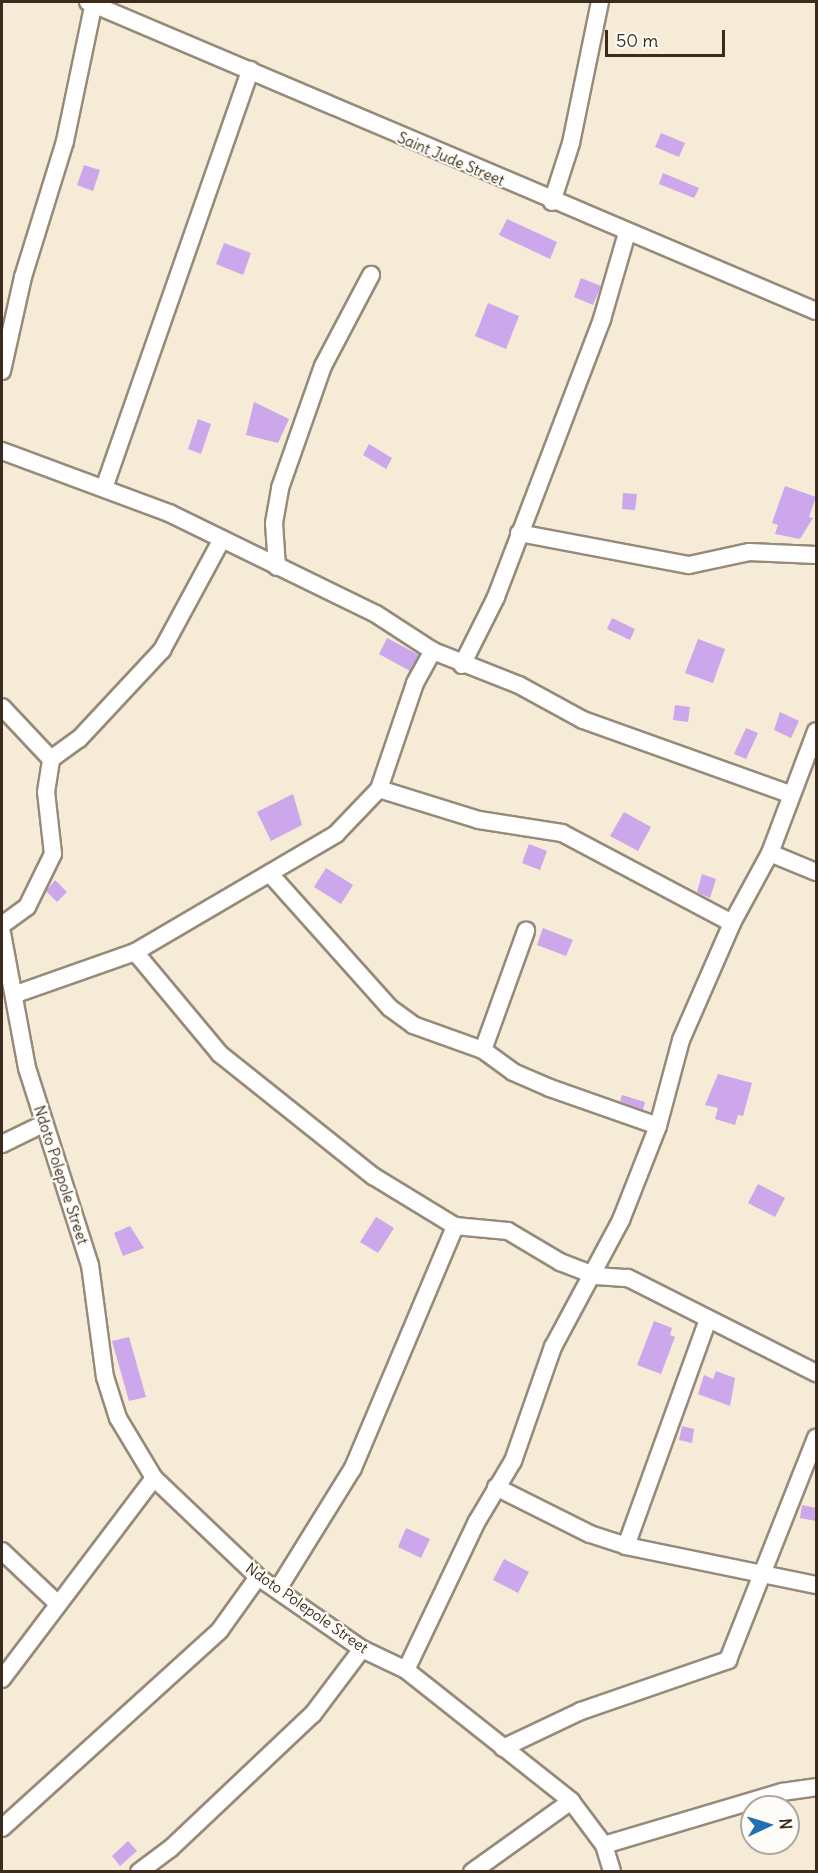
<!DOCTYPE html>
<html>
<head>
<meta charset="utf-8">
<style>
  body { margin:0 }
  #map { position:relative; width:818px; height:1873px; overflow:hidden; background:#f5ebd6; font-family:Delius,sans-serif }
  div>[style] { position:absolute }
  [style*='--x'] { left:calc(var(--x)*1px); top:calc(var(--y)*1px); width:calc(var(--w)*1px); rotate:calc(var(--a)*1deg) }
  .building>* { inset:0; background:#cca7eb }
  .roads { filter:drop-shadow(2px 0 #988a7a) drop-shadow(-2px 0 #988a7a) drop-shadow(0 2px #988a7a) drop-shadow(0 -2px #988a7a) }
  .minor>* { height:16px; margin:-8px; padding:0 8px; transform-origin:8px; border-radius:8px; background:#fff }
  span { translate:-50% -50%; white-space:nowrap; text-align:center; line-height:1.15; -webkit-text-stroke:4.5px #fdfcf7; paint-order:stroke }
  .street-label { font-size:15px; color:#3b2a1e }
  .frame { position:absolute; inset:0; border:3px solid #3b2a1e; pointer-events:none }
  .north { position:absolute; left:740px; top:1795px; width:60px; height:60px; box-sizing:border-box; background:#fdfcf7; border:2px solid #afa8a0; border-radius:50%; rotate:86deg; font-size:16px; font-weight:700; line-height:24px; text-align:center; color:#3b2a1e }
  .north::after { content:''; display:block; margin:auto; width:21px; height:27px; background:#1f6fb2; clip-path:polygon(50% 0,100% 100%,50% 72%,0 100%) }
  .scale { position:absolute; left:605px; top:30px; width:120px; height:27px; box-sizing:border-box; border:3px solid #3b2a1e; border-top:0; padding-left:8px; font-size:18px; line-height:21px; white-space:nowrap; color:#3b2a1e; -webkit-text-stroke:4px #fdfcf7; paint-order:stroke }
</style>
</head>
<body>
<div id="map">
  <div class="building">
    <div style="clip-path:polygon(661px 133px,685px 143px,679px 157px,655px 147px)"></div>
    <div style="clip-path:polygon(84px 165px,100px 170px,93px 191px,77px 185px)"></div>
    <div style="clip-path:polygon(663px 173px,699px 188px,694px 198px,659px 184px)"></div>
    <div style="clip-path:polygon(507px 219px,557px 242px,550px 259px,499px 235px)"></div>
    <div style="clip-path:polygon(224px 243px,251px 253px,243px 275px,216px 264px)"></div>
    <div style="clip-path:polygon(581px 278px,601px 286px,593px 305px,574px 297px)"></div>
    <div style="clip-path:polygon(488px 303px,519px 316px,506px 349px,475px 336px)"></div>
    <div style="clip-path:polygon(254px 402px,289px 419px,278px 443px,246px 435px)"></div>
    <div style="clip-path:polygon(198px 419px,211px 424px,201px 454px,188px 449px)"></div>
    <div style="clip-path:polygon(369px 444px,392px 458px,386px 469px,363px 455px)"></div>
    <div style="clip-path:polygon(785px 486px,816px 497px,809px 517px,813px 518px,800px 539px,775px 534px,778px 525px,772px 523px)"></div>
    <div style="clip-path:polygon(623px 493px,637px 494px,635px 510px,622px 509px)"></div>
    <div style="clip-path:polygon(612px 618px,635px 629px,630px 640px,607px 629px)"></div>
    <div style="clip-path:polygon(387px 638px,419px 655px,410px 671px,379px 654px)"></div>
    <div style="clip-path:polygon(698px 639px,725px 649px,713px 683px,685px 673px)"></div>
    <div style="clip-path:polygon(675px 705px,690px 707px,688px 722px,673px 720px)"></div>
    <div style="clip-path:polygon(780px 712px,799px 721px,791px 738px,774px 730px)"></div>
    <div style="clip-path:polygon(746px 728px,758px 733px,746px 759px,734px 754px)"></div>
    <div style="clip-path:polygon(293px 794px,302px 825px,271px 841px,257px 812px)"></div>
    <div style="clip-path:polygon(624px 812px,651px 827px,638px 851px,610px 836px)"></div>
    <div style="clip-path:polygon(529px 844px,547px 851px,540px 870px,522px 863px)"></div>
    <div style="clip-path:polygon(326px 868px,353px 885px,341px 904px,314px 887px)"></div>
    <div style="clip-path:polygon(702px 874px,716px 879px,710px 898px,697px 892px)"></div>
    <div style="clip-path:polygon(55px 880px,67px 892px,57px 902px,46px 891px)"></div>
    <div style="clip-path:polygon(543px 928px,573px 940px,566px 956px,537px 945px)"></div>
    <div style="clip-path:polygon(718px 1074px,752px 1083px,743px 1116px,738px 1115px,735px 1125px,715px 1119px,718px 1108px,705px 1105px)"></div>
    <div style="clip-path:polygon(622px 1095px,645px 1102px,643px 1110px,620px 1101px)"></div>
    <div style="clip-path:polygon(758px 1184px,785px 1198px,775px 1217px,748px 1203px)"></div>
    <div style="clip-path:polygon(376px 1217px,394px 1228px,378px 1253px,360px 1242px)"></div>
    <div style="clip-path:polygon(130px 1226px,144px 1248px,123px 1256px,114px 1233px)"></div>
    <div style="clip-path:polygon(654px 1321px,672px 1328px,670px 1335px,675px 1337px,661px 1374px,637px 1365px)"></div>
    <div style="clip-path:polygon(129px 1337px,146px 1397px,129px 1401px,112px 1341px)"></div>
    <div style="clip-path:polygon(716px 1371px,735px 1378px,730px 1406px,698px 1394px,704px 1375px,713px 1379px)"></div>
    <div style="clip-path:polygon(682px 1426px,694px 1429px,692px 1443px,679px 1440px)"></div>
    <div style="clip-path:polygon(802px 1505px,816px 1508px,816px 1521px,800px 1518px)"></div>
    <div style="clip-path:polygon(406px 1528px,430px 1539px,421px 1558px,398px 1547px)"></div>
    <div style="clip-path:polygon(504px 1559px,529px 1572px,518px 1593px,493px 1580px)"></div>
    <div style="clip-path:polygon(128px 1841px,137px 1851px,120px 1866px,112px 1856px)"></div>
  </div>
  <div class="roads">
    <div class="minor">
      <div style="--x:88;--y:2;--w:791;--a:23"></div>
      <div style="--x:552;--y:202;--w:62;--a:-72.1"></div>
      <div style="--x:571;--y:143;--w:144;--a:-78.4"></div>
      <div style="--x:2;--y:371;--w:96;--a:-77.4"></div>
      <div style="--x:23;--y:277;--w:142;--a:-72.8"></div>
      <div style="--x:65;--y:141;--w:142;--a:-78.2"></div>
      <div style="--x:2;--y:451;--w:178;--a:20.4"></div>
      <div style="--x:169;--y:513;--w:230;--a:26"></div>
      <div style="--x:376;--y:614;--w:68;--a:33"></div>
      <div style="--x:433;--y:651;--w:92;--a:21.6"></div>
      <div style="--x:519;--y:685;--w:73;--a:28.7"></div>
      <div style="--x:583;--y:720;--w:220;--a:19.7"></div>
      <div style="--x:104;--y:488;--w:443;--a:-70.7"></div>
      <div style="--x:519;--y:533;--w:173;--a:10.7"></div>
      <div style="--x:689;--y:565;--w:61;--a:-12.2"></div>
      <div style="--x:749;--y:552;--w:67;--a:2.6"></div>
      <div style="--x:277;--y:567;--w:44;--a:-93.9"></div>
      <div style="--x:274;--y:523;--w:36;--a:-80"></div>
      <div style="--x:280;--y:488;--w:129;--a:-70.6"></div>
      <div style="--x:323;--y:366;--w:103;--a:-62.2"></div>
      <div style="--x:462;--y:665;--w:76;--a:-63.4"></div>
      <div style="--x:496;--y:597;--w:298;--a:-69.1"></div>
      <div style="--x:602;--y:319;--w:90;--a:-73.8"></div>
      <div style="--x:2;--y:707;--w:71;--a:46.7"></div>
      <div style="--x:379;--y:789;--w:105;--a:17.2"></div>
      <div style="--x:479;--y:820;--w:84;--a:8.9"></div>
      <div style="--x:562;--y:833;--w:192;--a:27.9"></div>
      <div style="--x:770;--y:853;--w:50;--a:22.4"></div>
      <div style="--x:271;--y:875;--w:178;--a:48.2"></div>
      <div style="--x:390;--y:1008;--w:29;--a:36"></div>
      <div style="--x:413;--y:1025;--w:74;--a:19.7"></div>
      <div style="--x:483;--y:1050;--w:37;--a:36"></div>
      <div style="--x:513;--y:1072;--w:40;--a:23.4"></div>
      <div style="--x:550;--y:1088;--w:114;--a:19.4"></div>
      <div style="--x:2;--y:925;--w:31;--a:-36"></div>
      <div style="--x:27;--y:907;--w:59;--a:-63.9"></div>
      <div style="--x:53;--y:854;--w:62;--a:-96.4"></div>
      <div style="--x:46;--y:792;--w:33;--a:-81"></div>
      <div style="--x:51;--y:759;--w:34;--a:-36"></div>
      <div style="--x:79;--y:739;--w:122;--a:-47"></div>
      <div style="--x:162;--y:650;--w:126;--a:-61.6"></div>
      <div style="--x:2;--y:933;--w:137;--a:79.5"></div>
      <div style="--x:27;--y:1068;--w:207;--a:72.3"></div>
      <div style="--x:90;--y:1265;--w:113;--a:82.4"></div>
      <div style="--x:105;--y:1377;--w:43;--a:72.4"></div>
      <div style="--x:118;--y:1418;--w:70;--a:59"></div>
      <div style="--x:154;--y:1478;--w:144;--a:43.6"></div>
      <div style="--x:258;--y:1577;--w:126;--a:34.7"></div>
      <div style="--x:362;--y:1649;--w:49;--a:25.5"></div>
      <div style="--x:406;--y:1670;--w:211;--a:38.4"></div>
      <div style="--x:571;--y:1801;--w:55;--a:53.1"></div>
      <div style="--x:604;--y:1845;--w:28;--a:73"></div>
      <div style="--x:135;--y:952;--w:133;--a:50.2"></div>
      <div style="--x:220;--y:1054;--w:196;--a:38.6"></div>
      <div style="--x:373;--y:1176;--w:96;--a:31.4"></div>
      <div style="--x:455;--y:1226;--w:53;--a:5.4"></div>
      <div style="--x:508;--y:1231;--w:61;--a:30.8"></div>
      <div style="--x:560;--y:1262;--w:39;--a:21"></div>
      <div style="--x:596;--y:1276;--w:32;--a:4"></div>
      <div style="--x:628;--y:1278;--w:211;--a:26.8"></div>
      <div style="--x:16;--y:994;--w:126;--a:-19.4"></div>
      <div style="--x:135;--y:952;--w:233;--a:-30.4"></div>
      <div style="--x:336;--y:834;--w:62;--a:-46.3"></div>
      <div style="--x:379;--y:789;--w:112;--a:-71.2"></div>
      <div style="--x:415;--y:683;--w:37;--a:-61"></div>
      <div style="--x:483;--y:1050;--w:127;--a:-70.1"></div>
      <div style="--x:2;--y:1144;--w:46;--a:-26"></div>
      <div style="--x:496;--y:1487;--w:105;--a:26.6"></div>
      <div style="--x:590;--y:1534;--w:38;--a:18"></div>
      <div style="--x:626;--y:1546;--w:194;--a:11.6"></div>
      <div style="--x:626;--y:1546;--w:240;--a:-70.1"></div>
      <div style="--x:2;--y:1551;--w:76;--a:43.4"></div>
      <div style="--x:278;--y:1589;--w:142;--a:-58.2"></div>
      <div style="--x:353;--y:1468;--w:263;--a:-67.1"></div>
      <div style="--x:406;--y:1670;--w:163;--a:-64.5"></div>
      <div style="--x:476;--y:1523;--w:72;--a:-59.2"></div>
      <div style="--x:513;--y:1461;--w:121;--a:-70.7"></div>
      <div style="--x:553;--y:1347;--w:144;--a:-61.8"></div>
      <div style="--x:621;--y:1220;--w:101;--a:-68.5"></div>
      <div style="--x:658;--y:1126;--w:89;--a:-75"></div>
      <div style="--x:681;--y:1040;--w:128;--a:-66.4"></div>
      <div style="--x:732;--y:923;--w:80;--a:-61.5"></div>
      <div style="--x:770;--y:853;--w:130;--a:-69.3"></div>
      <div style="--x:2;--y:1679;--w:252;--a:-52.9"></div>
      <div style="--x:503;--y:1748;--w:86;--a:-25.4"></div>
      <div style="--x:581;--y:1711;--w:156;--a:-19.1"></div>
      <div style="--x:728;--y:1660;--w:239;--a:-68.4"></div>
      <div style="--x:2;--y:1828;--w:294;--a:-42.2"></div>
      <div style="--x:220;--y:1630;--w:65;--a:-54.4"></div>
      <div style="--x:604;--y:1845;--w:186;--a:-16.6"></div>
      <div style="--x:782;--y:1792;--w:34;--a:-8"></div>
      <div style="--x:139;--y:1872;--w:39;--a:-37"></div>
      <div style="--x:170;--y:1849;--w:197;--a:-43.4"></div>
      <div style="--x:313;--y:1714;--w:81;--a:-53"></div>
      <div style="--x:472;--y:1872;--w:122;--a:-35.6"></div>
    </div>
  </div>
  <div class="street-label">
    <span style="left:451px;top:159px;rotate:23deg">Saint Jude Street</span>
    <span style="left:61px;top:1175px;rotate:72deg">Ndoto Polepole Street</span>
    <span style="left:307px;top:1608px;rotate:35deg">Ndoto Polepole Street</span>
  </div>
  <div class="frame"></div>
  <div class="north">N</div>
  <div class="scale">50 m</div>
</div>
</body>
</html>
